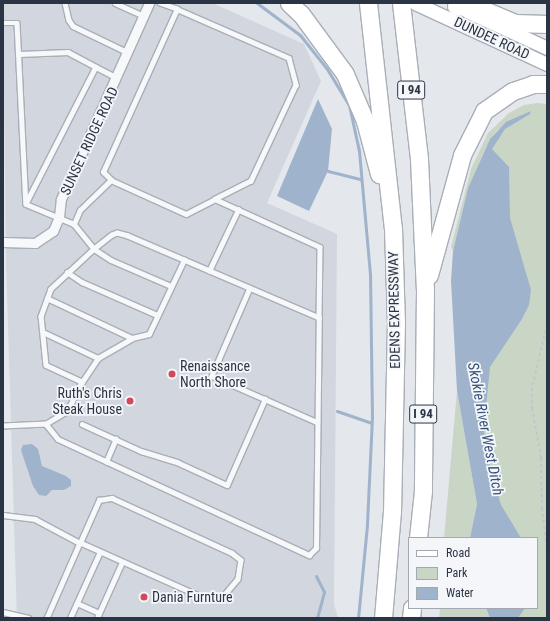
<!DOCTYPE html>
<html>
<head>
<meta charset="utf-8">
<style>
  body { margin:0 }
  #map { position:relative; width:550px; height:621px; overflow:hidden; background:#e4e7ec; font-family:"Roboto Condensed",sans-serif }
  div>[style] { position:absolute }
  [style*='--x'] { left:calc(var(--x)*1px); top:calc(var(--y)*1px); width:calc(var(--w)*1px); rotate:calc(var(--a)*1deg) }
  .built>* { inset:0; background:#d2d6de }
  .green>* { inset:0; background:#c9d6c5 }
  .water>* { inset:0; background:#9fb4cc }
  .stream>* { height:3px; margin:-1.5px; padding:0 1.5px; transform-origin:1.5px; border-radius:1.5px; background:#9fb4cc }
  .path>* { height:2px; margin-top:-1px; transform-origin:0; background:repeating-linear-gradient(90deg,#c2c5cb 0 3px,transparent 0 6px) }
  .roads { filter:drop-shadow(1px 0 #a9aeb7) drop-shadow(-1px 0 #a9aeb7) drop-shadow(0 1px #a9aeb7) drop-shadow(0 -1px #a9aeb7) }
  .lane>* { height:4.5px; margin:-2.25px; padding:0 2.25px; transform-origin:2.25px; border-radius:2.25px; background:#f7f8fa }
  .street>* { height:9px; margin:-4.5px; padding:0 4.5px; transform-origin:4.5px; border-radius:4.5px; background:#f7f8fa }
  .secondary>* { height:13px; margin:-6.5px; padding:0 6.5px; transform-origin:6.5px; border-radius:6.5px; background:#fff }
  .highway>* { height:17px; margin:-8.5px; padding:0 8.5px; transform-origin:8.5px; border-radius:8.5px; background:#fff }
  .dots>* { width:11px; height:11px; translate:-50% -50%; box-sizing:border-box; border:2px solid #f4f6f9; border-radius:50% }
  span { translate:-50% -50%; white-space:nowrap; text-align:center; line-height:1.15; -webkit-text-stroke:3.5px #f4f6f9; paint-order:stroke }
  .shield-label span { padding:1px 3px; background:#f4f6f9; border:1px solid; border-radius:3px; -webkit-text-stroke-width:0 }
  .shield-label { font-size:13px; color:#2b3445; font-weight:700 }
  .street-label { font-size:14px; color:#2b3445 }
  .poi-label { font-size:14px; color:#2b3445 }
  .left { translate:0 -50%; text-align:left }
  .right { translate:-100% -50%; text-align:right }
  .water-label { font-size:15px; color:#34527a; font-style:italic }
  .frame { position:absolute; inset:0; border:4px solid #2b3445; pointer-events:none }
  .legend { position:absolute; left:408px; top:537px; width:130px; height:72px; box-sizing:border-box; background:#f4f6f9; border:1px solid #a4a8b1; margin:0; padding:5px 7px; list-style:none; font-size:12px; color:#2b3445 }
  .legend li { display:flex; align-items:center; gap:8px; height:20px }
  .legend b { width:20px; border:1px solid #a4a8b1 }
</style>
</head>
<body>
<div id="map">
  <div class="built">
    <div style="clip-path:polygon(3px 3px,212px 3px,304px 44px,321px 81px,267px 203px,337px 234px,334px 604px,338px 618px,17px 618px,6px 261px)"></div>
  </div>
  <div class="green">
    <div style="clip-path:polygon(537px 103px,547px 104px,547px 618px,505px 618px,505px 608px,537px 608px,537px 538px,496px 538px,455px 254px,499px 128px,490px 139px,468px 188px,453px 251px,451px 247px,471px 169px,488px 133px,509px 113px,524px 105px)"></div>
    <div style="clip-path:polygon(457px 391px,477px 504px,470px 538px,444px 538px)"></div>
    <div style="clip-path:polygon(440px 608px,486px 608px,490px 618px,439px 618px)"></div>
  </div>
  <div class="water">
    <div style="clip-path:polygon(318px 99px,332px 129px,328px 171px,309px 211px,277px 196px)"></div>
    <div style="clip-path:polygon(531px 111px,530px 114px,505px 129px,492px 149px,509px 167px,510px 218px,531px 290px,529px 305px,522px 319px,490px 367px,484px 427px,485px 447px,501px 505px,521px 538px,470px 538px,477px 504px,457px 391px,451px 281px,453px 251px,468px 188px,490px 139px,506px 122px)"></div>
    <div style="clip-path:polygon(32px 444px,38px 449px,42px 466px,66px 476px,71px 480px,71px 486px,64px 490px,52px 490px,46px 496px,39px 495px,33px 486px,21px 450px,23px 445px)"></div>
    <div style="clip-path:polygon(486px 608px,525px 608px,518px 618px,490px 618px)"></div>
  </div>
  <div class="stream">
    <div style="--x:257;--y:3;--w:54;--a:36.7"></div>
    <div style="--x:300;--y:35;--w:43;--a:51.5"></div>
    <div style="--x:327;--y:69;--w:42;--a:58.6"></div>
    <div style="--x:349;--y:105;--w:47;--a:77.7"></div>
    <div style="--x:359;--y:151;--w:123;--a:84.9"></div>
    <div style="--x:370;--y:274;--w:143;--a:89.2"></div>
    <div style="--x:372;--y:417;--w:108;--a:92.7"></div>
    <div style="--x:367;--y:525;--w:93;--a:95.5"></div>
    <div style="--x:328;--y:171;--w:34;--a:14"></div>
    <div style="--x:337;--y:411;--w:36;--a:19"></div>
    <div style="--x:316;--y:576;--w:18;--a:63"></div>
    <div style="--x:324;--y:592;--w:27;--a:105"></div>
  </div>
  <div class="path">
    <div style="--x:547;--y:324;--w:66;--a:103.2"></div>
    <div style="--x:532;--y:388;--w:20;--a:90"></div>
    <div style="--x:532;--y:408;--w:51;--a:79.8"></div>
    <div style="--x:541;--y:458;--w:50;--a:88.9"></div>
    <div style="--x:542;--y:508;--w:39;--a:83"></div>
  </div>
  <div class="roads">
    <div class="lane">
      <div style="--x:65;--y:3;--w:17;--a:77"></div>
      <div style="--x:69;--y:20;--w:7;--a:56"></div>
      <div style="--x:73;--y:26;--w:60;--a:25.7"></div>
      <div style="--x:115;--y:3;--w:32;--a:24"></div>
      <div style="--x:177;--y:9;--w:122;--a:23.6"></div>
      <div style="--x:289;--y:58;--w:28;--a:75"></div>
      <div style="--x:296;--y:85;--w:106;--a:115.1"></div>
      <div style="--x:251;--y:181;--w:40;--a:153.4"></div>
      <div style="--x:215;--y:199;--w:115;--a:24.6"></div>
      <div style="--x:320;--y:247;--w:71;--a:90.8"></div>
      <div style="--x:3;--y:23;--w:14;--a:0"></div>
      <div style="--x:17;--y:23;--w:181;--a:87.2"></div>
      <div style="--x:26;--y:204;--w:52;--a:22.6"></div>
      <div style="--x:74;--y:224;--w:32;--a:51"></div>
      <div style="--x:94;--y:249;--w:59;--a:137.1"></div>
      <div style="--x:51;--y:289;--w:29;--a:110"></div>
      <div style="--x:41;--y:316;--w:49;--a:84.2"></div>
      <div style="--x:46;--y:365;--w:40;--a:25"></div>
      <div style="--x:82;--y:382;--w:32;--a:116"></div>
      <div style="--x:68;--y:411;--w:26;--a:149"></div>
      <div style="--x:46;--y:424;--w:43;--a:177.3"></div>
      <div style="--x:19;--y:54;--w:49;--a:-2.3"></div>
      <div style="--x:68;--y:52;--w:32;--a:28"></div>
      <div style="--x:96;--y:67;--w:152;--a:117.1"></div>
      <div style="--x:96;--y:67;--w:22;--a:27"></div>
      <div style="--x:111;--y:180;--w:82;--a:24.4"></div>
      <div style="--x:186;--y:214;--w:33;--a:-27"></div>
      <div style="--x:74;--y:224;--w:15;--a:-67"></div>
      <div style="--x:80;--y:210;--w:43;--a:-44.1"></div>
      <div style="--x:111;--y:180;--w:11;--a:-135"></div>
      <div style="--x:103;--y:172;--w:179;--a:-65.6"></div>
      <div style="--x:177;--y:9;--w:18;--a:-161"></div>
      <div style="--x:209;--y:271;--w:68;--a:-64.6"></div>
      <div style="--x:67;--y:272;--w:18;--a:34"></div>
      <div style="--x:82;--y:282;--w:82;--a:23.7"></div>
      <div style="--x:250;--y:288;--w:96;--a:113.4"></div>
      <div style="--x:212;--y:376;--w:115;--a:23.7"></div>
      <div style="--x:47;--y:298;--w:94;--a:25.2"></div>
      <div style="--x:43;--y:332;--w:61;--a:25.3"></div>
      <div style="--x:82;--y:382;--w:29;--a:-56"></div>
      <div style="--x:98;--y:358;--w:39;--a:-30"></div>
      <div style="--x:132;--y:338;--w:17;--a:-13"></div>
      <div style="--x:149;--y:334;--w:82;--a:-64.7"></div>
      <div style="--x:46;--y:424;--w:19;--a:51"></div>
      <div style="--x:58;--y:439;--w:277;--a:24.8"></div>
      <div style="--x:309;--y:555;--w:10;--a:-45"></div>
      <div style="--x:316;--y:548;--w:230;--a:-89.3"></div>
      <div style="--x:319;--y:318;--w:208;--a:-156.8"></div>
      <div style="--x:128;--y:236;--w:11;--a:-165"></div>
      <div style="--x:117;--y:233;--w:5;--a:158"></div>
      <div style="--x:112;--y:235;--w:23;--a:142"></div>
      <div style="--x:94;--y:249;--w:20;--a:33"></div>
      <div style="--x:111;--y:260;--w:65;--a:23.4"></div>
      <div style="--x:82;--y:424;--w:65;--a:24.6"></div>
      <div style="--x:141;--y:451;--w:38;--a:17"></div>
      <div style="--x:177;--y:462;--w:55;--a:24.7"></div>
      <div style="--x:227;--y:485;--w:94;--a:-66.2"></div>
      <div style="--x:106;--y:462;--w:25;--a:-67"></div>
      <div style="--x:112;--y:498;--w:132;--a:24.6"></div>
      <div style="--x:232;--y:553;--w:11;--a:38"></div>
      <div style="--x:241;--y:560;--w:19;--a:99"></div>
      <div style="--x:238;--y:579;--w:25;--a:130"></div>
      <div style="--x:222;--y:598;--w:21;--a:-177"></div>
      <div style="--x:201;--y:597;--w:133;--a:-155.9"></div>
      <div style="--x:80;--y:543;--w:47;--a:-66.2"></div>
      <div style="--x:99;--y:500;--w:13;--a:-9"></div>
      <div style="--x:3;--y:515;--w:32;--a:7"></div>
      <div style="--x:35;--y:519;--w:51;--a:28.1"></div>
      <div style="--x:80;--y:543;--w:82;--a:113.7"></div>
      <div style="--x:77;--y:603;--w:24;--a:24"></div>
      <div style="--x:3;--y:612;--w:26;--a:13"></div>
      <div style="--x:70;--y:618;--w:72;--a:-65.6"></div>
      <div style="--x:97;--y:618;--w:61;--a:-65.9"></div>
    </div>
    <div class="street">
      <div style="--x:3;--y:242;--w:32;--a:2"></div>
      <div style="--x:35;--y:243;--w:22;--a:-34"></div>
      <div style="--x:53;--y:231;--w:15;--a:-67"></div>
      <div style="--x:59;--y:217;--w:18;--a:-84"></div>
      <div style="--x:61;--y:199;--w:215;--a:-65.8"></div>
    </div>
    <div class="secondary">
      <div style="--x:415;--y:3;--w:145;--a:24.8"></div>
      <div style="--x:467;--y:11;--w:88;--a:24.8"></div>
    </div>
    <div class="highway">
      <div style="--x:289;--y:3;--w:16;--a:43"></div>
      <div style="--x:301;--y:14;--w:74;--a:53.7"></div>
      <div style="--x:345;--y:74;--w:51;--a:66.9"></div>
      <div style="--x:365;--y:121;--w:55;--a:75.2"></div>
      <div style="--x:368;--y:3;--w:226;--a:83.7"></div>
      <div style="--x:393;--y:228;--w:94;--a:88.2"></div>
      <div style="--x:396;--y:322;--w:189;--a:91.2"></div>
      <div style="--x:392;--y:511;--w:107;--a:94.8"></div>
      <div style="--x:401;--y:3;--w:157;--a:83.4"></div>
      <div style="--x:419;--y:159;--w:131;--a:87.4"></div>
      <div style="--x:425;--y:290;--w:201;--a:90.6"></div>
      <div style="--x:423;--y:491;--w:47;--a:96.1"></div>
      <div style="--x:456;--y:6;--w:26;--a:7"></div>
      <div style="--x:482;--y:9;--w:36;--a:23"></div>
      <div style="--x:515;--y:23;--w:32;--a:2"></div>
      <div style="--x:429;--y:275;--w:124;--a:-74.6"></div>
      <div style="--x:462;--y:155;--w:49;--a:-63.4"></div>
      <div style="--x:484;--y:111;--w:35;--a:-35"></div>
      <div style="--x:513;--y:91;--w:21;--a:-19"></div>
      <div style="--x:533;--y:84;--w:14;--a:0"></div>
      <div style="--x:411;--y:618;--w:10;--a:-84"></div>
    </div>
  </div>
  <div class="dots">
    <div style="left:172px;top:374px;background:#d1495b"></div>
    <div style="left:130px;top:401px;background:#d1495b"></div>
    <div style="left:144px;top:597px;background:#d1495b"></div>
  </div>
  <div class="shield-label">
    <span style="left:411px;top:90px">I 94</span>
    <span style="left:423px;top:414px">I 94</span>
  </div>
  <div class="street-label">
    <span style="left:492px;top:38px;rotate:25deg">DUNDEE ROAD</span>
    <span style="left:89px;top:141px;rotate:-65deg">SUNSET RIDGE ROAD</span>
    <span style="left:394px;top:310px;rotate:-91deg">EDENS EXPRESSWAY</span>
  </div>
  <div class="poi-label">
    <span class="left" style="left:180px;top:374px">Renaissance<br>North Shore</span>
    <span class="right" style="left:122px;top:401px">Ruth's Chris<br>Steak House</span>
    <span class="left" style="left:152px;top:597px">Dania Furnture</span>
  </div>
  <div class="water-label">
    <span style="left:485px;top:429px;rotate:79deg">Skokie River West Ditch</span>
  </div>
  <div class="frame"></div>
  <ul class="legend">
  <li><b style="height:5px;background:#fff"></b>Road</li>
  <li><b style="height:11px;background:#c9d6c5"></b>Park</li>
  <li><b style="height:11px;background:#9fb4cc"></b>Water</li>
  </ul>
</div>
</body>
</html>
